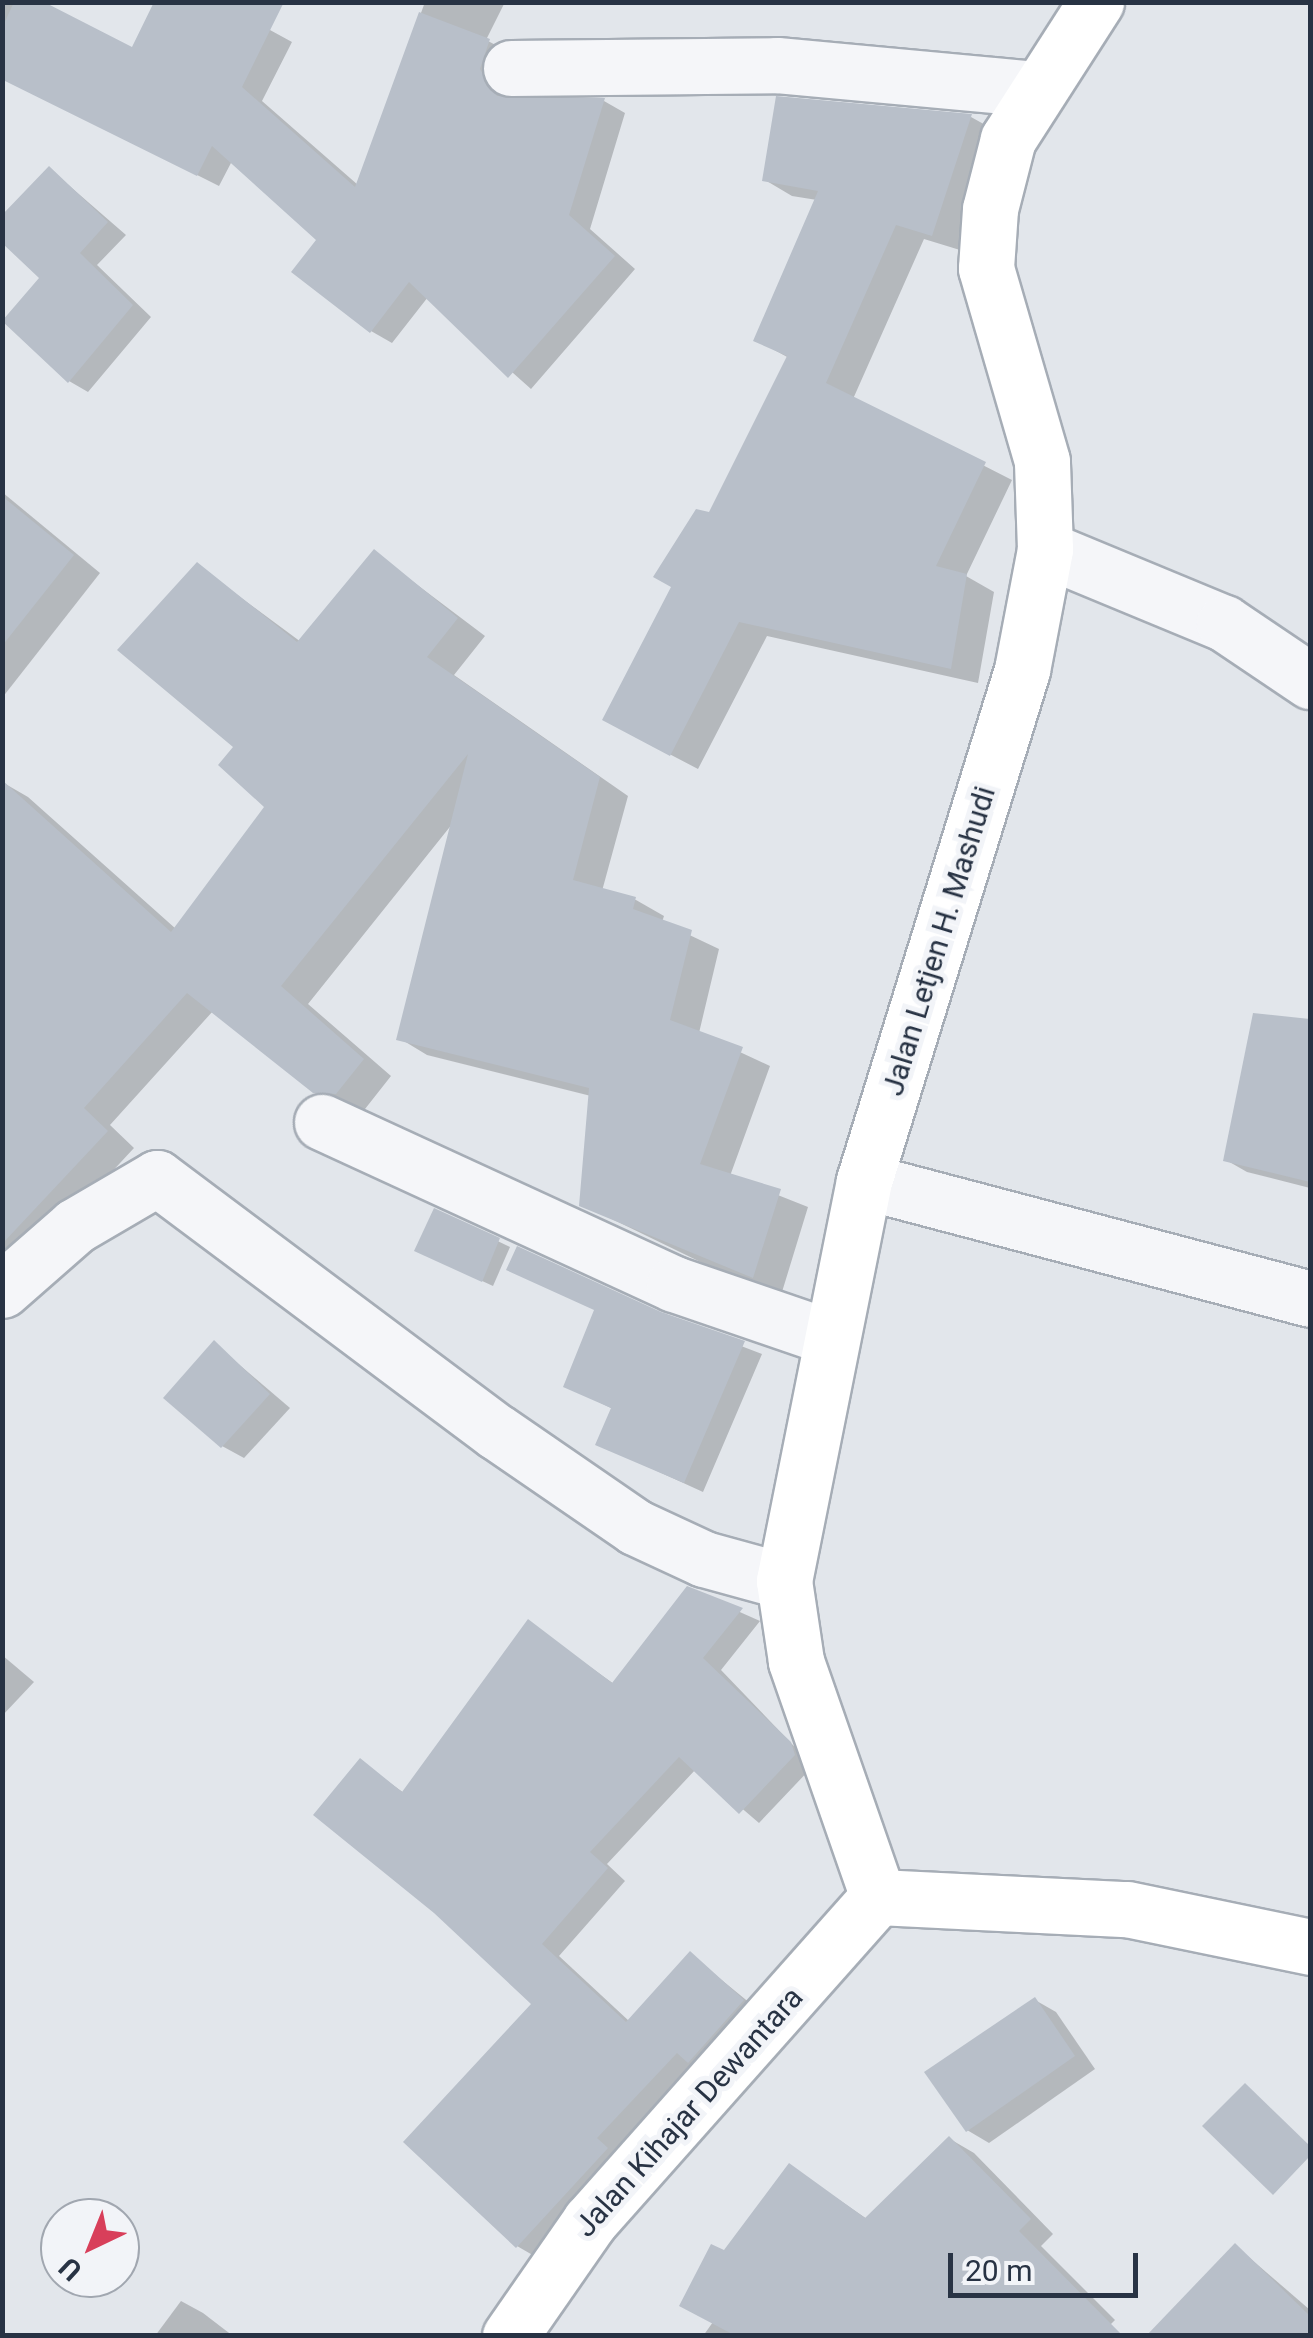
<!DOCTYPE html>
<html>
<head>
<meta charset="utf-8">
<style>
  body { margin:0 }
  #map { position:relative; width:1313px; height:2338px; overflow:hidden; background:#e2e6eb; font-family:Roboto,sans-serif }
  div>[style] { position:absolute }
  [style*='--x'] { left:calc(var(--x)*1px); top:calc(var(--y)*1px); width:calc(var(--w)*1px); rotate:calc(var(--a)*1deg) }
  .shadow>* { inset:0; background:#0003 }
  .building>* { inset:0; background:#b8bfc9 }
  .roads { filter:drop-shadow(2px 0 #a6adb6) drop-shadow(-2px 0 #a6adb6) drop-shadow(0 2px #a6adb6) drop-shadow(0 -2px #a6adb6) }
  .minor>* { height:55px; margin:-27.5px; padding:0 27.5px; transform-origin:27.5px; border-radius:27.5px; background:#f5f6f9 }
  .secondary>* { height:55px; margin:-27.5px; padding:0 27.5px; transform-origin:27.5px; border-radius:27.5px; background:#fff }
  .primary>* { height:55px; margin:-27.5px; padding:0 27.5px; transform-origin:27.5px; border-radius:27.5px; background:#fff }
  span { translate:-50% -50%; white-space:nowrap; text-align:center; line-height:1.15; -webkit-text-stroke:10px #f2f4f8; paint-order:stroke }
  .street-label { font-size:30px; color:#283344 }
  .frame { position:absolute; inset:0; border:5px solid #283344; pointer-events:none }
  .north { position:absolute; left:40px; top:2198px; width:100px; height:100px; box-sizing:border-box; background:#f2f4f8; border:2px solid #a1a7b0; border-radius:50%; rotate:223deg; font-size:28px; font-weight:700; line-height:40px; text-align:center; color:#283344 }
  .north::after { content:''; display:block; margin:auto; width:35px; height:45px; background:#d83f5a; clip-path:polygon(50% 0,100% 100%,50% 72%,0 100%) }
  .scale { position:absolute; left:948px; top:2253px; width:190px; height:45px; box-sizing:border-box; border:5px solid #283344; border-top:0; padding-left:12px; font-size:30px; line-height:35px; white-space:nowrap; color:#283344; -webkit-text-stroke:8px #f2f4f8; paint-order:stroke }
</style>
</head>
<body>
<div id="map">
  <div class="shadow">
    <div style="clip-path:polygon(2px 2px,38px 2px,133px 50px,213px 2px,270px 30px,292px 42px,262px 101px,358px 185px,425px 2px,505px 2px,486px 40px,511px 53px,500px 83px,510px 98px,604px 101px,625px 113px,590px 229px,635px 269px,531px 389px,428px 297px,392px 343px,371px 331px,320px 240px,232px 161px,219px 186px,2px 77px)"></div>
    <div style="clip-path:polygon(971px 117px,998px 132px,960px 250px,924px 239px,853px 399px,1012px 480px,966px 576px,994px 592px,978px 683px,767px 636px,698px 769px,633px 735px,710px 515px,789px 358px,756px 340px,817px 200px,792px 196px,765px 180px)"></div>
    <div style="clip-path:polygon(50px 169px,126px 235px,97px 265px,151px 317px,88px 392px,69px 381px,43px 278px)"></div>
    <div style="clip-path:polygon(2px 492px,100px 573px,2px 698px)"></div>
    <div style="clip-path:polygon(375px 553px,485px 636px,454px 675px,628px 796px,602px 891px,636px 900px,664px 916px,662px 922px,719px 949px,699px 1033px,770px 1066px,730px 1176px,808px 1207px,782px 1292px,717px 1270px,581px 1204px,591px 1096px,427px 1055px,399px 1038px,453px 823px,308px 1004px,391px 1076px,365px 1109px,344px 1108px,314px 1091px,213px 1011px,110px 1125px,134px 1148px,2px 1290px,2px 782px,28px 797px,176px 929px,267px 807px,237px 747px,198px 566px,301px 642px)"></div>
    <div style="clip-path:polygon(1255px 1016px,1310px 1021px,1310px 1188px,1247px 1172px,1226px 1160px)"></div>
    <div style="clip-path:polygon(435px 1211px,510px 1247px,493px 1286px,428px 1256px)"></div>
    <div style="clip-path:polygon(660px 1315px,762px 1354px,703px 1492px,598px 1444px,613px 1409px,566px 1386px)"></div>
    <div style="clip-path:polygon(214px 1343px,290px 1408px,244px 1458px,222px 1446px)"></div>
    <div style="clip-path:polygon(688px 1589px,760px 1621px,721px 1670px,813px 1766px,759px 1823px,696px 1769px,607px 1864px,625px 1881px,559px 1956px,629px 2021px,690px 1954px,762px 2013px,695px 2064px,614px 2151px,625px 2160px,536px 2257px,517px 2246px,534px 2004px,361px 1762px,404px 1793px,529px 1623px,614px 1684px)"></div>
    <div style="clip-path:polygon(2px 1655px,34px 1682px,2px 1716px)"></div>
    <div style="clip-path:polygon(1035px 2000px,1056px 2012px,1095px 2069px,989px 2143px,967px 2130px)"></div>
    <div style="clip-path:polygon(950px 2139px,974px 2153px,1053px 2234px,1041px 2246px,1115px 2320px,1099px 2336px,703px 2336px,713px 2322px,725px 2254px,790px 2166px,867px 2219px)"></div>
    <div style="clip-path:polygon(1236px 2246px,1310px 2310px,1310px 2336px,1149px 2336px)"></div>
    <div style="clip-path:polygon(181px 2301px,203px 2313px,233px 2336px,155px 2336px)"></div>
  </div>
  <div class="building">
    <div style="clip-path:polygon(14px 2px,44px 2px,132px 47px,154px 2px,284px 2px,242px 87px,355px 187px,419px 12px,490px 39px,480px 69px,497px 96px,605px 98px,569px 215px,615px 256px,508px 378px,409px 282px,370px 333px,291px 272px,316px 240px,212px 146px,197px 176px,3px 80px,3px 26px)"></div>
    <div style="clip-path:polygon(776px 96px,972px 114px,932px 236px,896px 225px,826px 383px,986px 462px,936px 566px,967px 574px,951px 669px,739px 622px,670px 756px,602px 720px,671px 587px,653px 577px,696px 509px,709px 512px,787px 356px,753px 341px,818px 191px,762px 181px)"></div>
    <div style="clip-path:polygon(49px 166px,108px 222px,80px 253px,133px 305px,68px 383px,2px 321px,39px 278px,2px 243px,2px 215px)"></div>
    <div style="clip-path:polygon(2px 496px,74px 555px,2px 646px)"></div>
    <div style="clip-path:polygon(374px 549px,458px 618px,427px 657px,600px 777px,573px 880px,636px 897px,633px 909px,692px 930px,670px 1020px,743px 1047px,700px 1164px,781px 1189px,753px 1278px,579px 1206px,589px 1088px,396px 1040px,468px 754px,281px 986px,364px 1059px,336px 1094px,313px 1093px,187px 993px,84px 1108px,108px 1131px,2px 1244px,2px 780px,171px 932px,264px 807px,218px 765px,233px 747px,117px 650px,197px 562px,297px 642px)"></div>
    <div style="clip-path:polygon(1253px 1013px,1310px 1019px,1310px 1182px,1223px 1161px)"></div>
    <div style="clip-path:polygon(434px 1208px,500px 1238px,482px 1282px,414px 1251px)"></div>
    <div style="clip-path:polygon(517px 1246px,661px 1312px,745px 1341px,684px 1483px,595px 1445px,611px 1408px,563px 1387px,594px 1310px,506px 1270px)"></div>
    <div style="clip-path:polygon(214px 1340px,270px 1394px,221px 1448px,163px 1398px)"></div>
    <div style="clip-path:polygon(687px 1586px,743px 1608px,703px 1658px,791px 1742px,795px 1755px,739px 1814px,679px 1757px,590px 1852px,608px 1868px,542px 1944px,626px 2022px,690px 1951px,744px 2000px,688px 2063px,677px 2053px,597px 2138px,608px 2148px,516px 2248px,403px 2142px,531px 2004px,434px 1913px,313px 1815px,360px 1758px,402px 1792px,528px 1619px,612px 1683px)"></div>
    <div style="clip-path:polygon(1035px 1997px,1075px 2056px,966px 2132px,924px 2072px)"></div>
    <div style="clip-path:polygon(1245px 2083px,1310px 2146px,1310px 2156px,1273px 2195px,1202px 2126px)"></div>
    <div style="clip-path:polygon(949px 2136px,1031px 2219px,1019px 2231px,1123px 2336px,736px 2336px,679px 2306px,711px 2244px,724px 2250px,789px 2163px,865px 2218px)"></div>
    <div style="clip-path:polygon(1235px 2243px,1310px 2316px,1310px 2336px,1146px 2336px)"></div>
  </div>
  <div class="roads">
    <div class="minor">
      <div style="--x:511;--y:68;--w:266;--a:-0.6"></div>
      <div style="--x:777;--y:65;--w:261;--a:5.3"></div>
      <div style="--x:1045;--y:549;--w:194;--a:22.5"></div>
      <div style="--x:1224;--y:623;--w:104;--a:34"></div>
      <div style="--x:322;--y:1122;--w:387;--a:24.7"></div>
      <div style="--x:674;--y:1284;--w:164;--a:18.9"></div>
      <div style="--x:864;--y:1181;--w:461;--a:14.8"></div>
      <div style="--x:2;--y:1290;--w:97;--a:-41.2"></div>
      <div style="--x:75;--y:1226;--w:95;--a:-30.3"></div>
      <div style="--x:157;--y:1178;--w:424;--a:36.8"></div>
      <div style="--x:497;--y:1432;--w:168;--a:34.5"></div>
      <div style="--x:635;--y:1527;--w:76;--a:24.9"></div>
      <div style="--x:704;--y:1559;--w:83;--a:15.4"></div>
    </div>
    <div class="secondary">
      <div style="--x:878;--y:1897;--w:250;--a:-109.2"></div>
      <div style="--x:796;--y:1661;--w:81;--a:-98.5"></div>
      <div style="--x:784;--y:1581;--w:408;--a:-78.7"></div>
      <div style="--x:864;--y:1181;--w:535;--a:-72.82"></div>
      <div style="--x:1022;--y:670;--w:123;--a:-79.2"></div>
      <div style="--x:1045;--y:549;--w:88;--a:-92"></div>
      <div style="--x:1042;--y:461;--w:201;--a:-106.2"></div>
      <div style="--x:986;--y:268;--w:59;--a:-86.1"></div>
      <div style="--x:990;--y:209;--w:72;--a:-75.6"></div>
      <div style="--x:1008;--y:139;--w:163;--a:-57.3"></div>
    </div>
    <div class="primary">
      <div style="--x:510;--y:2336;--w:140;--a:-55.2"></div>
      <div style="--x:590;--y:2221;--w:433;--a:-48.4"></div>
      <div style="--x:878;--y:1897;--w:249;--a:2.8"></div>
      <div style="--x:1127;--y:1909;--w:187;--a:11.7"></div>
    </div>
  </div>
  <div class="street-label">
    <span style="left:939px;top:941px;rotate:-73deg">Jalan Letjen H. Mashudi</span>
    <span style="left:689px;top:2112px;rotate:-48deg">Jalan Kihajar Dewantara</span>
  </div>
  <div class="frame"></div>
  <div class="north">U</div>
  <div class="scale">20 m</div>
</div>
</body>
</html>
